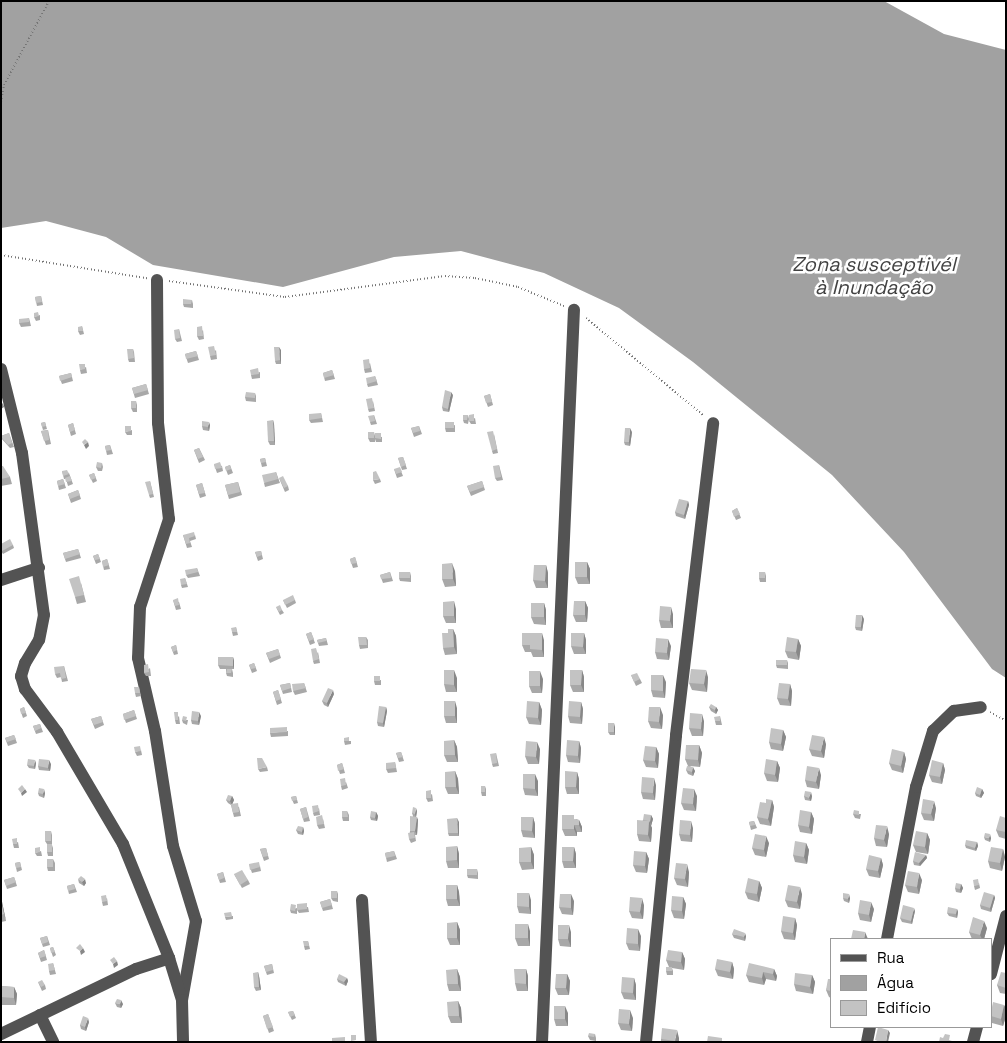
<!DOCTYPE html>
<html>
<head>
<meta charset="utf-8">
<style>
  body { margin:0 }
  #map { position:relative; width:1007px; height:1043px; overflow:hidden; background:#fff; font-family:"Space Grotesk",sans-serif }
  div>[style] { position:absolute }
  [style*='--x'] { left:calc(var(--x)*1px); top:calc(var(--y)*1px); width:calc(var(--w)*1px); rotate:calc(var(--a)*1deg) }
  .water>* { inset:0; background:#a1a1a1 }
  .path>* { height:2px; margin-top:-1px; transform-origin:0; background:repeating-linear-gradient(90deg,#757575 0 1px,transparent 0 3.5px) }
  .minor>* { height:12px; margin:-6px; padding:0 6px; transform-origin:6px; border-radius:6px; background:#535353 }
  .wall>* { inset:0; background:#a8a8a8 }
  .shaded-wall>* { inset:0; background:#888 }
  .building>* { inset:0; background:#c3c3c3 }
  span { translate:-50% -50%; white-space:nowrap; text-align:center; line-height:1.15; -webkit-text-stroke:5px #fff; paint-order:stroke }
  .water-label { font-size:20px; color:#424242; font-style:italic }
  .frame { position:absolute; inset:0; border:2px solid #000; pointer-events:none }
  .legend { position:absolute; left:830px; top:938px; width:162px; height:90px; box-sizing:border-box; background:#fff; border:1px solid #999; margin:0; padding:6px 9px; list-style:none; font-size:15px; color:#000 }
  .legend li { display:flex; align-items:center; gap:10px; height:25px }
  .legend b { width:25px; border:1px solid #999 }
</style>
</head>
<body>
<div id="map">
  <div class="water">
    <div style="clip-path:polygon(1px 1px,884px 1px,944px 34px,1006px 50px,1006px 678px,992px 669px,904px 552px,832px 475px,693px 362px,619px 308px,544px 273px,461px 251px,394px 257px,283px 287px,153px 265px,106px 237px,46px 221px,1px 228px)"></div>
  </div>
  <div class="path">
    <div style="--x:1;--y:102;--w:17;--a:-80"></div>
    <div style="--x:4;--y:85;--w:95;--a:-61.8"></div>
    <div style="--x:1;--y:255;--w:148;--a:9"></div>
    <div style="--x:169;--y:281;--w:117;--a:7.9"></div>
    <div style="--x:285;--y:297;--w:161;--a:-7.5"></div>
    <div style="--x:445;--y:276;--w:30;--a:4"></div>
    <div style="--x:475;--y:278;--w:44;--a:11.8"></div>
    <div style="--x:518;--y:287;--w:50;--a:22.4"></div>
    <div style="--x:586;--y:318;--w:152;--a:39.7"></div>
    <div style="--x:990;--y:712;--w:18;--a:29"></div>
  </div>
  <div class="minor">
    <div style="--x:157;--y:280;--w:143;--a:89.6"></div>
    <div style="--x:158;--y:423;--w:97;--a:83.5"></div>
    <div style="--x:169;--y:519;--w:93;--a:108.2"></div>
    <div style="--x:140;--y:607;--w:51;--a:92.2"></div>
    <div style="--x:138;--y:658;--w:75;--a:76.9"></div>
    <div style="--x:155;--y:731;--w:116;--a:81.1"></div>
    <div style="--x:173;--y:846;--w:78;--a:73"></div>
    <div style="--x:196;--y:921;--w:80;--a:100"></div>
    <div style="--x:1;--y:369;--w:87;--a:76"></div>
    <div style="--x:22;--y:453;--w:163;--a:82.3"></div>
    <div style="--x:44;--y:615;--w:25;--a:101"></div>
    <div style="--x:39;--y:640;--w:27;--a:121"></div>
    <div style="--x:25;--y:663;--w:14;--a:107"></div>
    <div style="--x:21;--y:676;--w:14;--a:73"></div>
    <div style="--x:25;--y:689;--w:54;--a:53.3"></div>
    <div style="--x:57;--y:732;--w:130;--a:59.5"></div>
    <div style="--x:123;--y:844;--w:123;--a:68"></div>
    <div style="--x:169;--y:958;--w:44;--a:72.8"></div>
    <div style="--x:182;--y:1000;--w:42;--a:88.6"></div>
    <div style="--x:1;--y:580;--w:40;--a:-18"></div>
    <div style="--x:362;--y:900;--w:142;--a:86.4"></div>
    <div style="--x:887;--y:939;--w:155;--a:-79.2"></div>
    <div style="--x:916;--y:787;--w:59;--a:-73.1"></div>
    <div style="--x:933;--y:731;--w:29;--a:-44"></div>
    <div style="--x:954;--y:711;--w:27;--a:-8"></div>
    <div style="--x:991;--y:974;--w:60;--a:-75.5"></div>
    <div style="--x:40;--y:1015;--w:30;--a:64"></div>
    <div style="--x:1;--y:1034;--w:150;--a:-25.7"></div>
    <div style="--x:136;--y:969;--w:35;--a:-18"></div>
    <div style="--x:542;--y:1042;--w:733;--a:-87.5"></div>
    <div style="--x:646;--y:1042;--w:308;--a:-84.4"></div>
    <div style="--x:676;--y:735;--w:314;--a:-83.2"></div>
    <div style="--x:867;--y:1042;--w:15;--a:-79"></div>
    <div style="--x:973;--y:1042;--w:16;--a:-75"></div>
  </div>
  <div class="wall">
    <div style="clip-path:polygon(41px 296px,43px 305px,37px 306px,35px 297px)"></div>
    <div style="clip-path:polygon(192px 300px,193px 304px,193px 308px,184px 307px,183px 304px)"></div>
    <div style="clip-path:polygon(40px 315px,40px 320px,36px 321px,34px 317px)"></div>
    <div style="clip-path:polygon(29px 318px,31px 326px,21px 327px,19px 323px)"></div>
    <div style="clip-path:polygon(82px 326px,84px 334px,80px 335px,78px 331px)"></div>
    <div style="clip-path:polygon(179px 329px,182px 341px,177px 342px,175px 339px)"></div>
    <div style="clip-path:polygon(203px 330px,204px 339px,199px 340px,197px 336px)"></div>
    <div style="clip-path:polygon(133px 349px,134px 352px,135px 362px,129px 362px,128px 359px)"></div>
    <div style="clip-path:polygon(216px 350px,217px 359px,211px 360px,210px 356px)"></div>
    <div style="clip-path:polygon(281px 350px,281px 364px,276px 364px,275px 361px)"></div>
    <div style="clip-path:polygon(196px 351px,199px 360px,188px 363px,185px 354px)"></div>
    <div style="clip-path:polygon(370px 363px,372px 372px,365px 373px,364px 369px)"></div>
    <div style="clip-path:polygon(86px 367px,87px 373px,81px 374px,80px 370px)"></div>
    <div style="clip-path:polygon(332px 370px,335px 379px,325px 381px,323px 373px)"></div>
    <div style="clip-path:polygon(260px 372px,260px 378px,252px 379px,251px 375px)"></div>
    <div style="clip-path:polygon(71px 373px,73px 381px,62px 384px,59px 376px)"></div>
    <div style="clip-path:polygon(375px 376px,378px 385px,368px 387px,367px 384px)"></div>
    <div style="clip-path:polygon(146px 384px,149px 394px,135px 398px,132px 388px)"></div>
    <div style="clip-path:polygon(255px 393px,256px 396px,256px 402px,246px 401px,245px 397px)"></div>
    <div style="clip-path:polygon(490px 394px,493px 405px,488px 407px,484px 396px)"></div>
    <div style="clip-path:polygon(453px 395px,449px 412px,443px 411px,442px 407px)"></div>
    <div style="clip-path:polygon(136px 401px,137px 405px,137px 412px,133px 412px,131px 408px)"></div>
    <div style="clip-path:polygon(373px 401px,375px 411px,369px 412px,368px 409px)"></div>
    <div style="clip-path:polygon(321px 413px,323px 422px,311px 423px,309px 420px)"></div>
    <div style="clip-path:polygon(374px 415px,377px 424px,371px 425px,370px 422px)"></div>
    <div style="clip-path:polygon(468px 415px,469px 419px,468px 424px,464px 423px,463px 420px)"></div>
    <div style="clip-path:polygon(475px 418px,476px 424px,471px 424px,469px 421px)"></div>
    <div style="clip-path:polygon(273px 420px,274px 424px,275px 445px,270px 445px,268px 441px)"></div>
    <div style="clip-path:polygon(45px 422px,47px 429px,43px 430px,41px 423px)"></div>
    <div style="clip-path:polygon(73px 423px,76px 434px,71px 436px,68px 425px)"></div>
    <div style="clip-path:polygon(210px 425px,209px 431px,203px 430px,202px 426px)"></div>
    <div style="clip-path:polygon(455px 425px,455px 432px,446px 432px,445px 428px)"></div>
    <div style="clip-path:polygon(419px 426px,422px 434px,414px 437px,411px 428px)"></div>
    <div style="clip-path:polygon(48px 430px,51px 444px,46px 445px,41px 431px)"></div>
    <div style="clip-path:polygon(132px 430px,132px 435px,127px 435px,125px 432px)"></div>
    <div style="clip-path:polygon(374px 432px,375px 436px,382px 437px,382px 442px,376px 442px,375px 439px,375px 442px,370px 442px,368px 438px)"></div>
    <div style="clip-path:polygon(632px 432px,630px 446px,625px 445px,624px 442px)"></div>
    <div style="clip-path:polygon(9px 433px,14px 447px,10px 448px,1px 438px,1px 436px)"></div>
    <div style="clip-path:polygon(494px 434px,498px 453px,493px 454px,492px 451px)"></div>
    <div style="clip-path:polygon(110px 445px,113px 454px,107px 455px,105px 446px)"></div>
    <div style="clip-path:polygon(199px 448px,205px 460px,199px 463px,194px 450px)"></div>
    <div style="clip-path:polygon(403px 457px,407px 469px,402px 470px,398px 458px)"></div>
    <div style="clip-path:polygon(265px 458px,267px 466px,262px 467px,260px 459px)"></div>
    <div style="clip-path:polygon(102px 463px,103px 467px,102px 471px,98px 471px,96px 467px)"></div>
    <div style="clip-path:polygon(214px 464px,222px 466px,223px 471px,217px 473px)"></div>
    <div style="clip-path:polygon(230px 465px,233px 473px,228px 475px,225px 467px)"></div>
    <div style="clip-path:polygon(499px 465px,503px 480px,497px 481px,495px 478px)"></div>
    <div style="clip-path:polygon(1px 466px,10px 477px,12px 484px,1px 486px)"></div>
    <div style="clip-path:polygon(394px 469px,401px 471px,403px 476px,397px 478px)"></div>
    <div style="clip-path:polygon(62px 471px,69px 473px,73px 484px,68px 486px,66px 479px,64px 479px)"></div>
    <div style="clip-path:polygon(276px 472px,280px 483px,265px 487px,264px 483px)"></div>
    <div style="clip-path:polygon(94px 473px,97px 481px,93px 483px,89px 475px)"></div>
    <div style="clip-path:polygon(279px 478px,288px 486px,289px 490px,285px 492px)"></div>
    <div style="clip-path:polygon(63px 479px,66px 488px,59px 490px,57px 481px)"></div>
    <div style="clip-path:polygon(380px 479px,381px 482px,375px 484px,373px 480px)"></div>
    <div style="clip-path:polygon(150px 481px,154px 497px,150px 498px,149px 495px)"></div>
    <div style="clip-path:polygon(482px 481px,485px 490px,471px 496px,467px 486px)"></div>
    <div style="clip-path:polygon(238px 482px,242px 495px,229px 499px,225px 485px)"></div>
    <div style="clip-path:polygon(202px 483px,206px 496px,200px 498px,196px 485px)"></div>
    <div style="clip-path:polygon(78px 490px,81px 499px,71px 503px,68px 494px)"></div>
    <div style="clip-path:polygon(688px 501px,689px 505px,685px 519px,676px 516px,675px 512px)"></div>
    <div style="clip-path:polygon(737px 508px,741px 518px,736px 520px,732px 511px)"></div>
    <div style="clip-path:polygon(183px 535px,195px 535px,196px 539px,190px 541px,192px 547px,187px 548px)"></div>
    <div style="clip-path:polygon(1px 544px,13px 545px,14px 548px,3px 554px,1px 551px)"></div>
    <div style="clip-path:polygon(78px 549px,81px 558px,66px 562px,63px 553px)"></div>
    <div style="clip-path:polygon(261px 551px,263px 559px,258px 561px,255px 552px)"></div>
    <div style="clip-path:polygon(98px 554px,101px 562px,96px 564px,93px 556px)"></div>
    <div style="clip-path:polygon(355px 557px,358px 567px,353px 568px,350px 559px)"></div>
    <div style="clip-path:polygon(107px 559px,110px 569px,104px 570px,102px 561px)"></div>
    <div style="clip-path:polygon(587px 562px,590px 569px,590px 584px,578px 584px,575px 577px)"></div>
    <div style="clip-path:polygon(546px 565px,548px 573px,548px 588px,536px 588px,533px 580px)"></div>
    <div style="clip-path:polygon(197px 568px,200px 576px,188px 578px,186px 575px)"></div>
    <div style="clip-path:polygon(455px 571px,456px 586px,445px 587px,442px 579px)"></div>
    <div style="clip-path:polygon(390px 572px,393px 581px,383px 583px,380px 575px)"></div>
    <div style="clip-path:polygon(410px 572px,411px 576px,411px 582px,400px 581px,399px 578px)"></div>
    <div style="clip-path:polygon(765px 572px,766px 576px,766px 582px,760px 582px,759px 578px)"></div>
    <div style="clip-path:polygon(185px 578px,188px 587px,182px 588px,181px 585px)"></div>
    <div style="clip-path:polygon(81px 583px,86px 602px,77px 604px,75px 597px)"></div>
    <div style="clip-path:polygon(173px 600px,179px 602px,181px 609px,176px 610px)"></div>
    <div style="clip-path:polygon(283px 600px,295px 600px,296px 603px,287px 608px)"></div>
    <div style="clip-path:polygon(585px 601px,588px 608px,587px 622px,576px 622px,573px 615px)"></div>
    <div style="clip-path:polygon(544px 603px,546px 610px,546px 625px,534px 624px,531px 617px)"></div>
    <div style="clip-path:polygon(276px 607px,282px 610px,284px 613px,280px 615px)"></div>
    <div style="clip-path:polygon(456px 609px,456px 623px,446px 623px,443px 616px)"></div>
    <div style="clip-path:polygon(673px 614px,673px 628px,661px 628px,659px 620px)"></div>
    <div style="clip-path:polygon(864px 619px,862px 631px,856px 630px,855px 627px)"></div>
    <div style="clip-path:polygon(236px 627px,238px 635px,233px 636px,232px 632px)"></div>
    <div style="clip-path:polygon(453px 629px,456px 636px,457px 654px,445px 655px,443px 648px,448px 633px)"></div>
    <div style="clip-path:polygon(311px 632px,315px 643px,310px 645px,306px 634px)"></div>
    <div style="clip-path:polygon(584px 633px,586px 640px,586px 654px,574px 654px,571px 646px)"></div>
    <div style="clip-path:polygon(366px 637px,368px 640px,368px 648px,360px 649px,359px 645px)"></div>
    <div style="clip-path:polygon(326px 638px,328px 645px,319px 646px,317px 640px)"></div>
    <div style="clip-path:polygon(798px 639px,801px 646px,799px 660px,788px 658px,785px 651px)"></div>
    <div style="clip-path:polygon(544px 640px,544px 657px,533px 657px,531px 652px,525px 652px,522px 645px)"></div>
    <div style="clip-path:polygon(176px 645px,178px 654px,174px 655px,171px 647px)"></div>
    <div style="clip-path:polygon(671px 646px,669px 660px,657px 659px,655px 652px)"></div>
    <div style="clip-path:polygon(278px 649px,281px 658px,270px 663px,266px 653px)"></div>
    <div style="clip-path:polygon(318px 652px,320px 663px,314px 664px,313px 661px)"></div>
    <div style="clip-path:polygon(233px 657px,234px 661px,234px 669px,232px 669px,233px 673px,233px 677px,227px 676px,226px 673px,226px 669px,220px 669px,218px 665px)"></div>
    <div style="clip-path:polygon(787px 660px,788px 663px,788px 669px,777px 668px,776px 665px)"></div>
    <div style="clip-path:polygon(254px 663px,257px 671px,252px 673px,249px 665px)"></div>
    <div style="clip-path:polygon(64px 666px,68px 681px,62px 682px,61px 677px,57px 678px,55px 674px)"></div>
    <div style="clip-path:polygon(150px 668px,151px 676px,146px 676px,144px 673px)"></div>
    <div style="clip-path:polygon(582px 670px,584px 677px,584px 692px,573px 692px,570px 685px)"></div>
    <div style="clip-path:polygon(631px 675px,640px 679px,642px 683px,636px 686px)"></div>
    <div style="clip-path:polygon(708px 677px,707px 692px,692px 690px,689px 683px)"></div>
    <div style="clip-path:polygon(457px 678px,457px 692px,446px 692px,444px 684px)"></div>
    <div style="clip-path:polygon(543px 679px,542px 693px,532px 693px,529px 686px)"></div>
    <div style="clip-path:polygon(381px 680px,381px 685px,375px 685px,374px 681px)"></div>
    <div style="clip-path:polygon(666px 682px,665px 698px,653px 697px,651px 690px)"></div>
    <div style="clip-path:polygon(290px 683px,292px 692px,283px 694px,280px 685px)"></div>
    <div style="clip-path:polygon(304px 683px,307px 692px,295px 695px,293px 691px)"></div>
    <div style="clip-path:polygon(790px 684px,792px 691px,791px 706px,780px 705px,777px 698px)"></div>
    <div style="clip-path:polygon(139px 687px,141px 696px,136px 697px,135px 693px)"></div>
    <div style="clip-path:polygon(278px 690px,282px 703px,277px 705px,273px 692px)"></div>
    <div style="clip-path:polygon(334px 694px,328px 707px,324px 705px,322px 701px)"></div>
    <div style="clip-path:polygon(539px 702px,542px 710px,541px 725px,529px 724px,526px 717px)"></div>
    <div style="clip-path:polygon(581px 702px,583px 709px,582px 724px,570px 723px,568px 716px)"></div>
    <div style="clip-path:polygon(24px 707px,27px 716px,23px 718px,20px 709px)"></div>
    <div style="clip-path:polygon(386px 707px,387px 711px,384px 727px,378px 726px,377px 722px)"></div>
    <div style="clip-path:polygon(709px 707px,716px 707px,718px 710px,716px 714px,711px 711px)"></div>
    <div style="clip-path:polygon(457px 708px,457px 723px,446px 723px,444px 716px)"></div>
    <div style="clip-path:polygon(134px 710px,137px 719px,126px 723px,123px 714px)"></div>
    <div style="clip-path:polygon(663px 715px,662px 729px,651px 728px,648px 721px)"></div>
    <div style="clip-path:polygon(101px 716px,104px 725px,95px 729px,91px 719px)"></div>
    <div style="clip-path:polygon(179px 716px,180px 724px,176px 724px,175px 720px)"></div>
    <div style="clip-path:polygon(201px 716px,199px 725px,192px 724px,191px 720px)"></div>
    <div style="clip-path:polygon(720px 716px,722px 725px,716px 725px,715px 721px)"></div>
    <div style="clip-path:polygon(182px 720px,188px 720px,187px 725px,183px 723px)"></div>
    <div style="clip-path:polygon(704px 721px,703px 736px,692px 736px,689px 728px)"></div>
    <div style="clip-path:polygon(40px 724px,43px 732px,36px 734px,33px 726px)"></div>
    <div style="clip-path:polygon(615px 727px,615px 735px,610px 735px,608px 732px)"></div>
    <div style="clip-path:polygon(783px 730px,786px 737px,783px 751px,771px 749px,769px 742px)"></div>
    <div style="clip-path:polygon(288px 731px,288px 736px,271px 737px,270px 733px)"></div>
    <div style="clip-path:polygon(14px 735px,17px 743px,8px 746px,5px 738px)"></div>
    <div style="clip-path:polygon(454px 740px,457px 747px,458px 762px,447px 762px,444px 755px)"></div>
    <div style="clip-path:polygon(344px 741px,351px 741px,351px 744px,345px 745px)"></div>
    <div style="clip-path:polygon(579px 741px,581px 748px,580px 763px,568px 762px,566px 755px)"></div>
    <div style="clip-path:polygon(826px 744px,824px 758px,812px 756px,809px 749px)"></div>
    <div style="clip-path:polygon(699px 745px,702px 753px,700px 767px,690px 766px,695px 771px,693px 776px,688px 774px,686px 770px,688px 766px,685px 759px)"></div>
    <div style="clip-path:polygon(656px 747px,659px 754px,658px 768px,646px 767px,643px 760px)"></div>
    <div style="clip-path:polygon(540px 749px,539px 764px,528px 764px,525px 756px)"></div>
    <div style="clip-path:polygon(141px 750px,142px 755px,137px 756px,135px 752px)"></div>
    <div style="clip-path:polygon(401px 752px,404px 761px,399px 762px,396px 753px)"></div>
    <div style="clip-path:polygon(904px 752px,906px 759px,903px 773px,892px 770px,889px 763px)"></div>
    <div style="clip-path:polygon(496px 753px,499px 766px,493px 767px,492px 764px)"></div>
    <div style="clip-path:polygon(777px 761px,780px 768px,778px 782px,767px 781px,764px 773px)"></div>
    <div style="clip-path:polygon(395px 762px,397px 772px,388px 773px,386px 769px)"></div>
    <div style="clip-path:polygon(36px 763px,35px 769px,29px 768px,27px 765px)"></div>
    <div style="clip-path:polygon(342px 763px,345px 773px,340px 774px,337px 765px)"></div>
    <div style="clip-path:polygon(943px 763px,945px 770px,942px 784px,932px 782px,929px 775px)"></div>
    <div style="clip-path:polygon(51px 764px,50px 771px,39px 770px,38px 766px)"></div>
    <div style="clip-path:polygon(267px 767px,268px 771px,260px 772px,258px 769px)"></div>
    <div style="clip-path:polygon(455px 771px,458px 779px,459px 794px,448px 794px,445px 787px)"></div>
    <div style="clip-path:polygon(577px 772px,579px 779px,579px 794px,567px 794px,565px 787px)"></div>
    <div style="clip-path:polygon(821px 775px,819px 789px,807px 787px,805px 780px)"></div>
    <div style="clip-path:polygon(538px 781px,538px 796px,525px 795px,523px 788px)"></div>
    <div style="clip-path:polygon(346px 782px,348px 788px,342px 790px,341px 786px)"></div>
    <div style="clip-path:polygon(656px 785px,655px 800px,643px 799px,641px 792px)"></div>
    <div style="clip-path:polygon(485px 786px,486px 789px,486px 796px,482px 796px,481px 792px)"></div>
    <div style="clip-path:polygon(982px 789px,984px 793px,981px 798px,976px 796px,975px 793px)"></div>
    <div style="clip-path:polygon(38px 793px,45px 793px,44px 798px,39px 796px)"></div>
    <div style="clip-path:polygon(432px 794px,433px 801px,428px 802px,426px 798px)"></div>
    <div style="clip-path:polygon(232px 796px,234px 800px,232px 804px,239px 807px,241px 816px,234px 817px,231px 805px,228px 803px,226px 800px)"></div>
    <div style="clip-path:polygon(296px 796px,298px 803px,294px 804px,291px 797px)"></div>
    <div style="clip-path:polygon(697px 796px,696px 811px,684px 810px,681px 803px)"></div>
    <div style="clip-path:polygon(804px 796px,812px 796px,811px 801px,805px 800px)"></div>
    <div style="clip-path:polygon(772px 800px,774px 807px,771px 826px,760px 824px,757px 817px)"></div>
    <div style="clip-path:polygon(306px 807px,310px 821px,304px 822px,300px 809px)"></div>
    <div style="clip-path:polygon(319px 808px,320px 815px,314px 816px,313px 813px)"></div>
    <div style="clip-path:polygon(936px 808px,934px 821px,924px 820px,921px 813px)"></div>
    <div style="clip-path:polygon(347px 811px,349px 815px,349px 821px,343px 821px,342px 817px)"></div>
    <div style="clip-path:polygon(417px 811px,416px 817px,418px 820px,417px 835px,415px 835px,416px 841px,411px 843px,409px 839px,410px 831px,413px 816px,412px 813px)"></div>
    <div style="clip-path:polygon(376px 812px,378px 816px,377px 821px,371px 820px,370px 817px)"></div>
    <div style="clip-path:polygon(811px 812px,814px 819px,812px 834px,800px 832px,798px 825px)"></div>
    <div style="clip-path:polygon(853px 814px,861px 814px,860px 819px,855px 818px)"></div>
    <div style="clip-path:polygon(651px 815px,653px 819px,651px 826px,652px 828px,651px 842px,639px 841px,637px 834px,643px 820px)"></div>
    <div style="clip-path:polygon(533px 817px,535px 824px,535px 838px,523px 837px,521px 830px)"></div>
    <div style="clip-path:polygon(1006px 818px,1006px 839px,999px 837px,996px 830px)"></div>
    <div style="clip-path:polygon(323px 819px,325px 828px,319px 829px,317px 825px)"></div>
    <div style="clip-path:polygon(576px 819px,579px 820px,582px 827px,582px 832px,577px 832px,577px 836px,565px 836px,562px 829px)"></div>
    <div style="clip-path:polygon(754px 821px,757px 828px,751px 830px,749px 822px)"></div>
    <div style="clip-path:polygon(459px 822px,459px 836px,449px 836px,448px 833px)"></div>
    <div style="clip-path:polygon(303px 827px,304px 831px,303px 835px,298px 834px,296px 830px)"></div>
    <div style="clip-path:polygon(693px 828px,692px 842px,681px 841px,679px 834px)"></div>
    <div style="clip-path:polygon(51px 831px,52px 835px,52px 845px,53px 848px,53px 856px,48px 856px,47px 852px,47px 844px,45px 841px)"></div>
    <div style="clip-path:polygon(927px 833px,930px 840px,928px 854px,916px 852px,913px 845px)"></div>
    <div style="clip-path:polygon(889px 834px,887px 847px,876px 846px,874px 838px)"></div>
    <div style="clip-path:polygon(984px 837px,991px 838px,990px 842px,985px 840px)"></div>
    <div style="clip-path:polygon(18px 842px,19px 848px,14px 848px,13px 844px)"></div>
    <div style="clip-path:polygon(977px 842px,978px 846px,976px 851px,966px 848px,965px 845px)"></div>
    <div style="clip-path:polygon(769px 843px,766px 857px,755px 855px,752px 848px)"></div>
    <div style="clip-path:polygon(806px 843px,809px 850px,807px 864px,795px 862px,793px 855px)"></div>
    <div style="clip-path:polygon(457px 846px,459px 854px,459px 868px,448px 868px,446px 861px)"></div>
    <div style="clip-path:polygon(531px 847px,534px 855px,534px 869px,522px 870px,519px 862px)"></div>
    <div style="clip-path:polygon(574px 847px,576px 854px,576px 868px,564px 868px,562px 861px)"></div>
    <div style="clip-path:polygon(266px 848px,269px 859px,264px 861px,260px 849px)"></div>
    <div style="clip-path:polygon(1003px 849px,1005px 857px,1002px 871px,990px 868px,988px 861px)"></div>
    <div style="clip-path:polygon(41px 851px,42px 856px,37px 856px,35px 853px)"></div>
    <div style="clip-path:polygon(394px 851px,397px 859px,387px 862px,385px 853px)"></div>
    <div style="clip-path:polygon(646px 852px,649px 859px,647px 873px,636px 872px,633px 865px)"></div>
    <div style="clip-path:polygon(926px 855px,927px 858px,920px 866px,914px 865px,913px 861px)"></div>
    <div style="clip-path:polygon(881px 858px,883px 865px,880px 878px,869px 876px,866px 869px)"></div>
    <div style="clip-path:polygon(53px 859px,55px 863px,55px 871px,48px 871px,47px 867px)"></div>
    <div style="clip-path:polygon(20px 862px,22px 870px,17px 872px,15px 863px)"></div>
    <div style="clip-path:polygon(249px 864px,260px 866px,261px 871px,252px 873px)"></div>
    <div style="clip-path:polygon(477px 869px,478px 873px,478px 879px,468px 878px,467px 875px)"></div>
    <div style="clip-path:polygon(223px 872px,226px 882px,220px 883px,217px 874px)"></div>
    <div style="clip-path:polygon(689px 872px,688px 887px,677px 885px,674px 878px)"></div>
    <div style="clip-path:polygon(234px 874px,248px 880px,250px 884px,242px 888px)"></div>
    <div style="clip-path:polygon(14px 877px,17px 886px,7px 889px,4px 880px)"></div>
    <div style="clip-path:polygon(78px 879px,86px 883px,84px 886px,79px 883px)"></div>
    <div style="clip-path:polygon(922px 880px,919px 894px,908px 892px,905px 885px)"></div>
    <div style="clip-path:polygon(759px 881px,762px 888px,759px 902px,748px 899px,745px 892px)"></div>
    <div style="clip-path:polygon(979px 883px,980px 888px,975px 890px,974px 886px)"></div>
    <div style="clip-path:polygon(74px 884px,77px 892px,69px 894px,67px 886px)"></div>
    <div style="clip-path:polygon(961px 884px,963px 888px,961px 893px,956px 892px,955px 888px)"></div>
    <div style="clip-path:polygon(457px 885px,459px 892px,460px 906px,448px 906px,446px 899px)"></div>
    <div style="clip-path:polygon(337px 891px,338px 894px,338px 902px,333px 901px,331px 898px)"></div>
    <div style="clip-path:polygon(802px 894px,800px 909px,788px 907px,785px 900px)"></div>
    <div style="clip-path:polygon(994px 895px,995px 898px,991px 912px,981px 909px,980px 905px)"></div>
    <div style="clip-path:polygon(1px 897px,6px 921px,1px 922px)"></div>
    <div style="clip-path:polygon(683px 897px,686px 904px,684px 919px,674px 918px,671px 910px)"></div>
    <div style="clip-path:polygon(107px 898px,108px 905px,103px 906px,102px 902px)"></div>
    <div style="clip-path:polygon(843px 898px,850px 898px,849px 903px,844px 901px)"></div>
    <div style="clip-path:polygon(330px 899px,333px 909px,323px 911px,320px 902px)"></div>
    <div style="clip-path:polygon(531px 900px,531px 914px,519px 913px,517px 906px)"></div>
    <div style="clip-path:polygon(574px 901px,573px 915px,562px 914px,559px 907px)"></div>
    <div style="clip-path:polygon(644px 905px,643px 919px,632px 918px,629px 911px)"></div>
    <div style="clip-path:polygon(308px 907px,309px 912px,299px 913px,297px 910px,297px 914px,291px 913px,290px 910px,297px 908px)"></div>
    <div style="clip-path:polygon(874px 909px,871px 922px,860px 920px,858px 913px)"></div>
    <div style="clip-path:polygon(957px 909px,958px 912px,957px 918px,949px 916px,947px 913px)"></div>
    <div style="clip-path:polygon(915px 911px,912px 924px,902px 922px,900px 918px)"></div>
    <div style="clip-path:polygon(233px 916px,233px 919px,226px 920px,225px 917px)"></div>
    <div style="clip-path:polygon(795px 918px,797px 925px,795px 940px,784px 939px,781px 931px)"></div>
    <div style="clip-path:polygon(457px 922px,460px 930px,460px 945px,450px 945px,447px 938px)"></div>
    <div style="clip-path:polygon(987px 928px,984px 939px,972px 939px,969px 932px)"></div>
    <div style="clip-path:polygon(530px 931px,530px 946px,518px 946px,515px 938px)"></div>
    <div style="clip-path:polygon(571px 932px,571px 947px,560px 946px,558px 939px)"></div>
    <div style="clip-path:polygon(732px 934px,746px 936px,745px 941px,734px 938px)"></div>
    <div style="clip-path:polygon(47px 936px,50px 945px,43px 947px,40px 938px)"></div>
    <div style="clip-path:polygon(641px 936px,640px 951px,629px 950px,626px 943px)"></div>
    <div style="clip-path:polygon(308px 941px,310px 949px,305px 950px,304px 946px)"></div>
    <div style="clip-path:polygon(53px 947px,56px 955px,53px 957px,50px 948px)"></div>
    <div style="clip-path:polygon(44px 950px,47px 960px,41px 962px,38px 953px)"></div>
    <div style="clip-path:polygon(682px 952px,685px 959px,684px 970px,672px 968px,673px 971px,673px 975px,667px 975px,666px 971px,669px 967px,666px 960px)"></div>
    <div style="clip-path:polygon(732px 962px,734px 969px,733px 979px,718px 976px,715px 969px)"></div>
    <div style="clip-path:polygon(53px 963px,56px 974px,50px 975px,49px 971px)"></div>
    <div style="clip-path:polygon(272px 964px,274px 973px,267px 975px,264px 966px)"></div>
    <div style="clip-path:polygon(457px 969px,460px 977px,461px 991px,449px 991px,447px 984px)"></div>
    <div style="clip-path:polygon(526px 969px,528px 976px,528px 991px,517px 991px,515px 983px)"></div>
    <div style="clip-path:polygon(774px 969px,777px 976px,776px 981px,766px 979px,764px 985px,749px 982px,746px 975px)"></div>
    <div style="clip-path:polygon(258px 972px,259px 976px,261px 990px,256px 991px,254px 987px)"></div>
    <div style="clip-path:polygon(1006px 973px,1006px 994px,1000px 993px,997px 985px)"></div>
    <div style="clip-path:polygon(567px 974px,570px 981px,569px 995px,558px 995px,555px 988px)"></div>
    <div style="clip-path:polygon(812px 975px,815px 982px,813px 994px,796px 991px,794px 984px)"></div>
    <div style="clip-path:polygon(347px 978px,348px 981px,346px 986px,338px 982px,337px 979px)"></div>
    <div style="clip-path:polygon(634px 978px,636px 985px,636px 1000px,624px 999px,621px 992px)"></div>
    <div style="clip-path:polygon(831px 979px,831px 998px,829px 997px,826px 990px)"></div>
    <div style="clip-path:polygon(38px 982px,45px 985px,46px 989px,42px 991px)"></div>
    <div style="clip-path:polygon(1px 986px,14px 987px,17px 994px,16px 1005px,2px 1005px,1px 1002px)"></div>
    <div style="clip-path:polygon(458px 1001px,461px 1008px,462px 1023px,451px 1023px,448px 1016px)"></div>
    <div style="clip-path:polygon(115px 1003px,123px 1004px,121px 1008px,117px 1007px)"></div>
    <div style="clip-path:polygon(1004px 1005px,1006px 1009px,1006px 1016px,1003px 1026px,992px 1023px,991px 1018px,991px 1012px)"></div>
    <div style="clip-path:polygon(293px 1011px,296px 1018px,292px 1020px,288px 1012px)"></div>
    <div style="clip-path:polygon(568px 1013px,568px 1026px,556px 1026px,554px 1019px)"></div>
    <div style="clip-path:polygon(268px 1014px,274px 1031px,269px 1033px,263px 1016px)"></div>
    <div style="clip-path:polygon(633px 1018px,632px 1031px,621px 1030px,618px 1023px)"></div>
    <div style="clip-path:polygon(89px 1022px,86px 1031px,81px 1029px,80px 1025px)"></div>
    <div style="clip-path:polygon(595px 1034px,596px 1038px,596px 1041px,590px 1040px,588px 1036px)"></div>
    <div style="clip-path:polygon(679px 1038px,679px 1042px,661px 1042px,661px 1039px)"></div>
  </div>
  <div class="shaded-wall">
    <div style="clip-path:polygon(279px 347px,281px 350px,281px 364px,280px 360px)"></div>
    <div style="clip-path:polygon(451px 392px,453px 395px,449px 412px,448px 409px)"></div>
    <div style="clip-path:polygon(3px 403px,4px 407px,1px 409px,1px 405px)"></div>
    <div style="clip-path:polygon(273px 420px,274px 424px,275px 445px,274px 441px)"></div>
    <div style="clip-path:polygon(209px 422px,210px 425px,209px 431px,208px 427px)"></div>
    <div style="clip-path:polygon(630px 428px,632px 432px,630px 446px,629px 442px)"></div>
    <div style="clip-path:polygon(88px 442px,89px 446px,86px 449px,84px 445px)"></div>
    <div style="clip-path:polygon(688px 501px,689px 505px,685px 519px,684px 515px)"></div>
    <div style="clip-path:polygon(587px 562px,590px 569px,590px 584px,587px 577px)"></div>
    <div style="clip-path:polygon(452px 563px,455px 571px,456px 586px,453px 579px)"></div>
    <div style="clip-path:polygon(546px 565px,548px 573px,548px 588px,545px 581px)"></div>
    <div style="clip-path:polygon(454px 601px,456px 609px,456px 623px,454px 616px)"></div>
    <div style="clip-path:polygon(585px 601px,588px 608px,587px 622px,585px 615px)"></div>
    <div style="clip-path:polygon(544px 603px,546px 610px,546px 625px,544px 617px)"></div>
    <div style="clip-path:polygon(671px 607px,673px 614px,673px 628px,670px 621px)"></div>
    <div style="clip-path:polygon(862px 615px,864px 619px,862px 631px,861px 627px)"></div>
    <div style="clip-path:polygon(453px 629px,456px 636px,457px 654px,454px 647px)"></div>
    <div style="clip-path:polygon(542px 633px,544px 640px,544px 657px,542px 650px)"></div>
    <div style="clip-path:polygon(584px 633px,586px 640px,586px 654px,583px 647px)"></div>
    <div style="clip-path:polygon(668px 639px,671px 646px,669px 660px,667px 653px)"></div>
    <div style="clip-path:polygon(798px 639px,801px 646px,799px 660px,796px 652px)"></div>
    <div style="clip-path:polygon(233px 657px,234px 661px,234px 669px,233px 666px)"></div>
    <div style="clip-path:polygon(454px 670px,457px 678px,457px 692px,454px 685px)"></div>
    <div style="clip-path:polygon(582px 670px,584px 677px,584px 692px,581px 685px)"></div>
    <div style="clip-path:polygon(706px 670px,708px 677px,707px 692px,704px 684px)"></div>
    <div style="clip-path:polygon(540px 671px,543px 679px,542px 693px,540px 686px)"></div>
    <div style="clip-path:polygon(663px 675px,666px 682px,665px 698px,663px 691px)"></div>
    <div style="clip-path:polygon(790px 684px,792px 691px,791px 706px,788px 699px)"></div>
    <div style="clip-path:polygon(333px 690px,334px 694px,328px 707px,327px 703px)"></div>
    <div style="clip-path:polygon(455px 701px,457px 708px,457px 723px,455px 716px)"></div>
    <div style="clip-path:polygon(539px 702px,542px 710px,541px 725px,538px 718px)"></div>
    <div style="clip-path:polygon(581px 702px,583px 709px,582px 724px,580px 717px)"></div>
    <div style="clip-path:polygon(386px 707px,387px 711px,384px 727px,383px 723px)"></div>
    <div style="clip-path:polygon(660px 707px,663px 715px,662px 729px,659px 722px)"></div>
    <div style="clip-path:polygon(716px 707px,718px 710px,716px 714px,715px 710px)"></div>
    <div style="clip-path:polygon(199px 712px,201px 716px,199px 725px,198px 721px)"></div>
    <div style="clip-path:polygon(702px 714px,704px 721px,703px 736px,701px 729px)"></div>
    <div style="clip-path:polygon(614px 723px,615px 727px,615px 735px,614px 732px)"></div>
    <div style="clip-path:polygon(783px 730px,786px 737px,783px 751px,781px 744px)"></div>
    <div style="clip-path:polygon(824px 737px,826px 744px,824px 758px,821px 751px)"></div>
    <div style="clip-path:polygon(454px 740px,457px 747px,458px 762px,455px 755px)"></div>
    <div style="clip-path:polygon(579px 741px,581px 748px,580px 763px,578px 756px)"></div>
    <div style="clip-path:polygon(537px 742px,540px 749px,539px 764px,536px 757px)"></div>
    <div style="clip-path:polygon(699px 745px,702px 753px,700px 767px,698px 760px)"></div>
    <div style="clip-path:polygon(656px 747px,659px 754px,658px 768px,655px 761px)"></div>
    <div style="clip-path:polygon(904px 752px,906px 759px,903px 773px,901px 766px)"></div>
    <div style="clip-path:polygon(35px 760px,36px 763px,35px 769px,34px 766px)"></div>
    <div style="clip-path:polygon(49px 760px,51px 764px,50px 771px,48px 768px)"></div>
    <div style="clip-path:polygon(777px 761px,780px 768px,778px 782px,775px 775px)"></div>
    <div style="clip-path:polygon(943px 763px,945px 770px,942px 784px,940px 777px)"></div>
    <div style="clip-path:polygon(693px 767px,695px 771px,693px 776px,692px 772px)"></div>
    <div style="clip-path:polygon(819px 768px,821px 775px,819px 789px,816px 782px)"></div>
    <div style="clip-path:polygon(455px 771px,458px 779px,459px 794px,456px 787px)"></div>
    <div style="clip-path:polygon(577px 772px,579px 779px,579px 794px,576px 787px)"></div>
    <div style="clip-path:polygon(535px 774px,538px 781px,538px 796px,535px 789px)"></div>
    <div style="clip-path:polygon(654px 778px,656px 785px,655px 800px,653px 793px)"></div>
    <div style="clip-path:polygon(25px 789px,27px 792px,22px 796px,21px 793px)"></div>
    <div style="clip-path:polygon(44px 789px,45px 793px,44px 798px,43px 794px)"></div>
    <div style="clip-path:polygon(694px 789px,697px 796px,696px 811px,693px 804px)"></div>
    <div style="clip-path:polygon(982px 789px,984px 793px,981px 798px,980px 795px)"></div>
    <div style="clip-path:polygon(811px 792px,812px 796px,811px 801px,809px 798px)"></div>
    <div style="clip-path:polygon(232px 796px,234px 800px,232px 805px,230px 801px)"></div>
    <div style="clip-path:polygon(772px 800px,774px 807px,771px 826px,768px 819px)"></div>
    <div style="clip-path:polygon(934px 801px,936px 808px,934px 821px,931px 814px)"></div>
    <div style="clip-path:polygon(416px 808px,417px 811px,416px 817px,415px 814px)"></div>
    <div style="clip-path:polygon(376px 812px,378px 816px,377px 821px,375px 818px)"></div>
    <div style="clip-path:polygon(811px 812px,814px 819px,812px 834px,809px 827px)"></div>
    <div style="clip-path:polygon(651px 815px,653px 819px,651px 826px,650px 822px)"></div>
    <div style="clip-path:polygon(417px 817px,418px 820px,417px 835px,415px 831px)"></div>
    <div style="clip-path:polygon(533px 817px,535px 824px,535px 838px,532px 831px)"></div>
    <div style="clip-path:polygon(457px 818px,459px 822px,459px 836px,458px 833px)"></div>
    <div style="clip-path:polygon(579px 820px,582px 827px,582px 832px,579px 825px)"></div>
    <div style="clip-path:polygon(649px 821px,652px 828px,651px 842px,648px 835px)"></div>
    <div style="clip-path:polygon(691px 821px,693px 828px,692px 842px,690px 835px)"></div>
    <div style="clip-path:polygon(574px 825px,577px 832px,577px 836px,574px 829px)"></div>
    <div style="clip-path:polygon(887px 826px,889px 834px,887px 847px,884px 840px)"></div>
    <div style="clip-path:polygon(303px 827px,304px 831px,303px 835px,302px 832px)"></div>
    <div style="clip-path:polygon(927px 833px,930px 840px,928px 854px,925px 847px)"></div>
    <div style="clip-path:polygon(990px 834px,991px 838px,990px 842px,989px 838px)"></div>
    <div style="clip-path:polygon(766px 836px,769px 843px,766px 857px,764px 850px)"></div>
    <div style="clip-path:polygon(977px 842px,978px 846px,976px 851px,975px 848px)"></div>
    <div style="clip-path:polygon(806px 843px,809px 850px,807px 864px,804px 857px)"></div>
    <div style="clip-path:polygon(457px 846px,459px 854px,459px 868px,457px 860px)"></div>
    <div style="clip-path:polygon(531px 847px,534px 855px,534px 869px,531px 862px)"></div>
    <div style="clip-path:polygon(574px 847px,576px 854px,576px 868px,573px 861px)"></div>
    <div style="clip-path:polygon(1003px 849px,1005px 857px,1002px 871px,1000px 863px)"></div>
    <div style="clip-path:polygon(646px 852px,649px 859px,647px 873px,645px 866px)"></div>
    <div style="clip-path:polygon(926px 855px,927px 858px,920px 866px,919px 863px)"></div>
    <div style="clip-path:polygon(881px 858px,883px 865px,880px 878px,878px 871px)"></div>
    <div style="clip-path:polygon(687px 864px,689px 872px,688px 887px,685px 879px)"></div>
    <div style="clip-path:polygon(919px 873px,922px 880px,919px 894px,917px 887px)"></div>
    <div style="clip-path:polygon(85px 879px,86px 883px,84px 886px,82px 882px)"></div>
    <div style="clip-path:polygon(759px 881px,762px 888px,759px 902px,757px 894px)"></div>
    <div style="clip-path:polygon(961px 884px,963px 888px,961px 893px,960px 889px)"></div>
    <div style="clip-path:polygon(457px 885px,459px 892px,460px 906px,457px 899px)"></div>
    <div style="clip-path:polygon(800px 887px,802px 894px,800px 909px,797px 902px)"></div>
    <div style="clip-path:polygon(529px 893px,531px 900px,531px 914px,529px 907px)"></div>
    <div style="clip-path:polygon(571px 894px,574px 901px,573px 915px,571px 908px)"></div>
    <div style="clip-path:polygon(849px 894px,850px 898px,849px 903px,848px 899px)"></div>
    <div style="clip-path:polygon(994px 895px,995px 898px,991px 912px,990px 908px)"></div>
    <div style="clip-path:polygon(1px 897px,6px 921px,4px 914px,1px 902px)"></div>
    <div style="clip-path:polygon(683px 897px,686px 904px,684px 919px,682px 911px)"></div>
    <div style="clip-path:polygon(642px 898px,644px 905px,643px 919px,640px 912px)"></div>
    <div style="clip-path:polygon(871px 902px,874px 909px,871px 922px,869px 915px)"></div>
    <div style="clip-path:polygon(914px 908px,915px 911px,912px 924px,911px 921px)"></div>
    <div style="clip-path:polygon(957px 909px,958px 912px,957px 918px,956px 914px)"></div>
    <div style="clip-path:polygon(795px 918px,797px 925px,795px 940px,793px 933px)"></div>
    <div style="clip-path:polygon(984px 921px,987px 928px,984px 939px,982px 939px,980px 935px)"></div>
    <div style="clip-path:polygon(457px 922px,460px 930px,460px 945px,457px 938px)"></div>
    <div style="clip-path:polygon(528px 924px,530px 931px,530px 946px,528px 938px)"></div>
    <div style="clip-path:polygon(569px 925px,571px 932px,571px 947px,568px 939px)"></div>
    <div style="clip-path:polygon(638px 929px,641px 936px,640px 951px,638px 944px)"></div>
    <div style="clip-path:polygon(865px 932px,868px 939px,864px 939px)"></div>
    <div style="clip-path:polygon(745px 933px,746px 936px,745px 941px,744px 937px)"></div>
    <div style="clip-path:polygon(83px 948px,85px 952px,81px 955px,80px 951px)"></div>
    <div style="clip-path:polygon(682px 952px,685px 959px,684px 970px,681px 962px)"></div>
    <div style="clip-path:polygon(117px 961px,118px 965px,114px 968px,113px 964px)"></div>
    <div style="clip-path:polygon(732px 962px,734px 969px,733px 979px,730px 972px)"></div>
    <div style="clip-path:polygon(457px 969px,460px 977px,461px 991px,458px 984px)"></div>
    <div style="clip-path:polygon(526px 969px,528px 976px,528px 991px,526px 984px)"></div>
    <div style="clip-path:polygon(774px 969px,777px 976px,776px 981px,773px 974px)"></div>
    <div style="clip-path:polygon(258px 972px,259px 976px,261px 990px,259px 987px)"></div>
    <div style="clip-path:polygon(763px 972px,766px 979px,764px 985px,762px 978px)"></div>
    <div style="clip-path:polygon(567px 974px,570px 981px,569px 995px,566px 988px)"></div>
    <div style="clip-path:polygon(812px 975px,815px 982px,813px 994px,810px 987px)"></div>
    <div style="clip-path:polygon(347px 978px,348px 981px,346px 986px,344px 982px)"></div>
    <div style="clip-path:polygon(634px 978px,636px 985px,636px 1000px,633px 993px)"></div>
    <div style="clip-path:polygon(14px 987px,17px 994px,16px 1005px,14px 998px)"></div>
    <div style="clip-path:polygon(121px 1000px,123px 1004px,121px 1008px,120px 1004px)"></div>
    <div style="clip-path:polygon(458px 1001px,461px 1008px,462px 1023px,459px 1016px)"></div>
    <div style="clip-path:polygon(1004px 1005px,1006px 1009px,1006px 1016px,1003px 1026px,1001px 1019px)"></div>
    <div style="clip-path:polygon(565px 1006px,568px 1013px,568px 1026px,565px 1019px)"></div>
    <div style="clip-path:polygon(630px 1010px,633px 1018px,632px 1031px,629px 1024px)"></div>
    <div style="clip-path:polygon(88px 1018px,89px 1022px,86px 1031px,85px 1027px)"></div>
    <div style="clip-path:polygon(677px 1030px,679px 1038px,679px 1042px,675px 1042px)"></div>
    <div style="clip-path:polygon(888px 1030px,890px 1033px,888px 1042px,886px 1042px)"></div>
  </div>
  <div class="building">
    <div style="clip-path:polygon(41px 296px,42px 302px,36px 303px,35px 297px)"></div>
    <div style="clip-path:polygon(183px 299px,192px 300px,191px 304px,183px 304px)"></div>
    <div style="clip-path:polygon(38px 312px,39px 316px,34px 317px,34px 313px)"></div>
    <div style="clip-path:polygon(29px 318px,29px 322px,19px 323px,19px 319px)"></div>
    <div style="clip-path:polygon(82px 326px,83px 331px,78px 331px,78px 327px)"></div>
    <div style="clip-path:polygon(202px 326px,203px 336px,197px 336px,197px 327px)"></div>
    <div style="clip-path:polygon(179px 329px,180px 338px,175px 339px,174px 330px)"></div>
    <div style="clip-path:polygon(214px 346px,216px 355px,210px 356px,208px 347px)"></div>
    <div style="clip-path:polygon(274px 347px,279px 347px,280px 360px,275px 361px)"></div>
    <div style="clip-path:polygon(127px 349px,133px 349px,134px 358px,128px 359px)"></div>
    <div style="clip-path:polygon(196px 351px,198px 356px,186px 359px,185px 354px)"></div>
    <div style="clip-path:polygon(369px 359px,370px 368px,364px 369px,363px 360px)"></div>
    <div style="clip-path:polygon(79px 364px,85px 364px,85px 369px,80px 370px)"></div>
    <div style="clip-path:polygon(258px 368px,259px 374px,251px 375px,250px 370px)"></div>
    <div style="clip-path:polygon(332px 370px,334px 375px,324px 378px,323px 373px)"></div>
    <div style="clip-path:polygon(71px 373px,72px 377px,60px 381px,59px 376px)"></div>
    <div style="clip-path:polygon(375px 376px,377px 381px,367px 384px,366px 378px)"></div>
    <div style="clip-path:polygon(146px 384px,148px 390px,134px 394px,132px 388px)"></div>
    <div style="clip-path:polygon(445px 390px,451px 392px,448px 409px,442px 407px)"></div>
    <div style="clip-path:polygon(246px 392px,255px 393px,255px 398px,245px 397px)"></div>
    <div style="clip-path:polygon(490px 394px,492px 402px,486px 403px,484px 396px)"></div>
    <div style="clip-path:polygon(372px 398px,374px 408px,368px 409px,366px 399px)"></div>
    <div style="clip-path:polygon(131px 401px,136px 401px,136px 408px,131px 408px)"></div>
    <div style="clip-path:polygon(321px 413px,322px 418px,309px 420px,309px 414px)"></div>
    <div style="clip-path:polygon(474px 414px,474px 421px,469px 421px,469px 415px)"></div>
    <div style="clip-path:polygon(374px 415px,375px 421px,370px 422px,368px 416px)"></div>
    <div style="clip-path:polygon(463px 415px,468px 415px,467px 420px,463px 420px)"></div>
    <div style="clip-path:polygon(273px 420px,274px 441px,268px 441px,267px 421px)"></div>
    <div style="clip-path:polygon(202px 421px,209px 422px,208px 427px,202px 426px)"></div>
    <div style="clip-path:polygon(45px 422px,46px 426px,42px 427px,41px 423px)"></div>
    <div style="clip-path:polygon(445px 422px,454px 422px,454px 428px,445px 428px)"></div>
    <div style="clip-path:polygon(73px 423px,75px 430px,70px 432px,68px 425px)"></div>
    <div style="clip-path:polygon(125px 426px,131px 426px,131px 431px,125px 432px)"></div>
    <div style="clip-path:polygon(419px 426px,420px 431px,413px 433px,411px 428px)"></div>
    <div style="clip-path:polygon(625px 428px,630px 428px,629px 442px,624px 442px)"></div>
    <div style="clip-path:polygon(48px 430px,49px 440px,44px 441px,41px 431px)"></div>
    <div style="clip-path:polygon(493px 431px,497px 449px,492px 451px,487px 432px)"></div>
    <div style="clip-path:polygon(368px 432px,374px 432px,374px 438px,368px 438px)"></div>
    <div style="clip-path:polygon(9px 433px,12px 443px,8px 445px,1px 437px,1px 436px)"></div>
    <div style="clip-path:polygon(375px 433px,381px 433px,381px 439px,375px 438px)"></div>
    <div style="clip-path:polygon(85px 439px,88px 442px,84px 445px,82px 442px)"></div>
    <div style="clip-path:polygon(110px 445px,111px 450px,106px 451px,105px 446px)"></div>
    <div style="clip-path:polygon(199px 448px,203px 457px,198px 459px,194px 450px)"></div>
    <div style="clip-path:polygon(403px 457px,406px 465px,401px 467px,398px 458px)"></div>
    <div style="clip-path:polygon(265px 458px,266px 462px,261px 463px,260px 459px)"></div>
    <div style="clip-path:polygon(97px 462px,102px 463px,101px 468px,96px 467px)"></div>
    <div style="clip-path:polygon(220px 462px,222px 468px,215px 469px,214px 464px)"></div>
    <div style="clip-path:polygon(230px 465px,231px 469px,226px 471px,225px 467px)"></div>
    <div style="clip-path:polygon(499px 465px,501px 477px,495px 478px,493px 466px)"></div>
    <div style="clip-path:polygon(1px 466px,3px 466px,10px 477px,1px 479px)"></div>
    <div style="clip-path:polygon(400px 467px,402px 472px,396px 474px,394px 469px)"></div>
    <div style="clip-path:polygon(67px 470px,69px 474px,63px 476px,62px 471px)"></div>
    <div style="clip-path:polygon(376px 471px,380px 479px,373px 480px,373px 472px)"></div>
    <div style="clip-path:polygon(276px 472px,278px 479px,264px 483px,262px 475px)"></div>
    <div style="clip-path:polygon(94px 473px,96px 478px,91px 480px,89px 475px)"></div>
    <div style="clip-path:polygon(70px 476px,72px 481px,66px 482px,65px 478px)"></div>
    <div style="clip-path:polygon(283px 476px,288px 486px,284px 488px,279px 478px)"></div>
    <div style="clip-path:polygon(63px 479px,65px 484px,58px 486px,57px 481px)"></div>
    <div style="clip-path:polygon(150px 481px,153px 494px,149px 495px,145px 482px)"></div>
    <div style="clip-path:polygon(482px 481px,484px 487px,470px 492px,467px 486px)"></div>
    <div style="clip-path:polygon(238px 482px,240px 492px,228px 495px,225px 485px)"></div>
    <div style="clip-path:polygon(202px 483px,205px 493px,199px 494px,196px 485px)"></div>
    <div style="clip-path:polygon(78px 490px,80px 495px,70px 499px,68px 494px)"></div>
    <div style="clip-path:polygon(679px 499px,688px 501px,684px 515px,675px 512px)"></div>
    <div style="clip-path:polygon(737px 508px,740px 514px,734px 517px,732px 511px)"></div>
    <div style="clip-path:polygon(194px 532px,195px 536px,189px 538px,190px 543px,186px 544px,183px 535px)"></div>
    <div style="clip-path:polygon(10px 539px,13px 545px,2px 551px,1px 544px)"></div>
    <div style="clip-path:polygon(78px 549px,80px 554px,65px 559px,63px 553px)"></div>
    <div style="clip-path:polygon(261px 551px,262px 555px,257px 557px,255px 552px)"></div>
    <div style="clip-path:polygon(98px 554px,100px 559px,95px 560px,93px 556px)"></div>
    <div style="clip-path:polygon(355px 557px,357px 563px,351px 564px,350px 559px)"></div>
    <div style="clip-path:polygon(107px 559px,109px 565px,103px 567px,102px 561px)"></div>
    <div style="clip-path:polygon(575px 562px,587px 562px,587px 577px,575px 577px)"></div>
    <div style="clip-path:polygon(452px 563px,453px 579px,442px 579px,442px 564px)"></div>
    <div style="clip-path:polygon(534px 565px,546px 565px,545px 581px,533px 580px)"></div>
    <div style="clip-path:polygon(197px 568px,198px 572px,186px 575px,185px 570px)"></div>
    <div style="clip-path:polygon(390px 572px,391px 578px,381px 579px,380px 575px)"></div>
    <div style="clip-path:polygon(399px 572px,410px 572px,410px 578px,399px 578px)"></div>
    <div style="clip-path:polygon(759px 572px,765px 572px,765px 578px,759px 578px)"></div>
    <div style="clip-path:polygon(79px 576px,84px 595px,75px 597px,69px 579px)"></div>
    <div style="clip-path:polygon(185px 578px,187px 584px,181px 585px,180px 579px)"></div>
    <div style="clip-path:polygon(293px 595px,295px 600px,285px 605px,283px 600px)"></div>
    <div style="clip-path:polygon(178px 598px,179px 605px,175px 606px,173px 600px)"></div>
    <div style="clip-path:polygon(454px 601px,454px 616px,443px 616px,443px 602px)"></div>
    <div style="clip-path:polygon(574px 601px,585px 601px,585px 615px,573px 615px)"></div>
    <div style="clip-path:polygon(531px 603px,544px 603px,544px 617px,531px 617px)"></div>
    <div style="clip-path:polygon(280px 605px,282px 610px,279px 612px,276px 607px)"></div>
    <div style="clip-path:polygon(660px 606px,671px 607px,670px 621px,659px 620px)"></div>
    <div style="clip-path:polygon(856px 615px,862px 615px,861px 627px,855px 627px)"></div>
    <div style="clip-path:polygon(236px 627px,237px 632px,232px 632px,231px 628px)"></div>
    <div style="clip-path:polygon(448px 629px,453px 629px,454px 647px,443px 648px,442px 633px,448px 633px)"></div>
    <div style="clip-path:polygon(311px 632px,314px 639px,309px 641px,306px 634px)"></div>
    <div style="clip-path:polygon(522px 633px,542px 633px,542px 650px,530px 649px,530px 645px,522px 645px)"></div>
    <div style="clip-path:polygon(571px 633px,584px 633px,583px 647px,571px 646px)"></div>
    <div style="clip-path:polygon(358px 637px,366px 637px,367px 645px,359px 645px)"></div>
    <div style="clip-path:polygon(787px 637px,798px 639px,796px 652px,785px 651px)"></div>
    <div style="clip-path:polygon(326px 638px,326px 641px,318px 643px,317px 640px)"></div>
    <div style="clip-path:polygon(656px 638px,668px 639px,667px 653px,655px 652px)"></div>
    <div style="clip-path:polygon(176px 645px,177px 650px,173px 652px,171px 647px)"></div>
    <div style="clip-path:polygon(316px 648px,319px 659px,313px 661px,311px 649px)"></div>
    <div style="clip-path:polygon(278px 649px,280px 655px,269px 659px,266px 653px)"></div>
    <div style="clip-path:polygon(218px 657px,233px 657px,233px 666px,218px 665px)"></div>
    <div style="clip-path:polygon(776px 660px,787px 660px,787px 665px,776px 665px)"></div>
    <div style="clip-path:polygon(254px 663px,256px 668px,251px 669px,249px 665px)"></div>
    <div style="clip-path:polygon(148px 664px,149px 672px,144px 673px,144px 665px)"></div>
    <div style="clip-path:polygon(64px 666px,66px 678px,61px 679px,60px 673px,55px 674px,54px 667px)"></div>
    <div style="clip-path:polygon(227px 669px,232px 669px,231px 673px,226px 673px)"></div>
    <div style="clip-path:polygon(691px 669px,706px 670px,704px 684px,689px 683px)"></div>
    <div style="clip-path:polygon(444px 670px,454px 670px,454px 685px,444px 684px)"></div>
    <div style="clip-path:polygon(570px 670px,582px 670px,581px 685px,570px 685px)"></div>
    <div style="clip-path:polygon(529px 671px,540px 671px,540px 686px,529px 686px)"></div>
    <div style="clip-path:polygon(637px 673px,640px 679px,634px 682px,631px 675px)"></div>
    <div style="clip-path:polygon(651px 675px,663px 675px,663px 691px,651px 690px)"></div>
    <div style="clip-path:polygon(374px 676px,380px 676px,380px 681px,374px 681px)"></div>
    <div style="clip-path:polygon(290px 683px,291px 688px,282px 691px,280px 685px)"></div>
    <div style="clip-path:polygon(304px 683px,306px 688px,293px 691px,292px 684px)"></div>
    <div style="clip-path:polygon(779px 683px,790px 684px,788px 699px,777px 698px)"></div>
    <div style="clip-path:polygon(134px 687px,139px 687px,140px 693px,135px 693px)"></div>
    <div style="clip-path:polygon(328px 688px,333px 690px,327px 703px,322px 701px)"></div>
    <div style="clip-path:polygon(278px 690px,281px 699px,276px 701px,273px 692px)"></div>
    <div style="clip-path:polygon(444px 701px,455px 701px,455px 716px,444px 716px)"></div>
    <div style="clip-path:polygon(527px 701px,539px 702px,538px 718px,526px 717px)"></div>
    <div style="clip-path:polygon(569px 701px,581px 702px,580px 717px,568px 716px)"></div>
    <div style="clip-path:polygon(711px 704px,716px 707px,715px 710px,709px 707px)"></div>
    <div style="clip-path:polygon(379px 706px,386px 707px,383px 723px,377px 722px)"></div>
    <div style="clip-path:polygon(24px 707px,26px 713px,21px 714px,20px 709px)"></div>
    <div style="clip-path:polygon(649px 707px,660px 707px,659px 722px,648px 721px)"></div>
    <div style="clip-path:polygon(134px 710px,136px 716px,124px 720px,123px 714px)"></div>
    <div style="clip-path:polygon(192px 711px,199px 712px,198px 721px,191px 720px)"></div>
    <div style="clip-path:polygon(174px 712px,178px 712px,178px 720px,175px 720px)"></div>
    <div style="clip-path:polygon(690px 713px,702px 714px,701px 729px,689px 728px)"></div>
    <div style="clip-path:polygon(101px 716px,103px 722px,94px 725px,91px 719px)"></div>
    <div style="clip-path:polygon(183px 716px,187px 717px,186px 721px,182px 720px)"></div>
    <div style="clip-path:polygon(720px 716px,720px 721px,715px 721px,714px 717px)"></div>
    <div style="clip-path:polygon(608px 723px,614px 723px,614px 732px,608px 732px)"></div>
    <div style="clip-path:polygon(40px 724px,41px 728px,35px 731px,33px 726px)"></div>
    <div style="clip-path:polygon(287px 727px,287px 732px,270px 733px,270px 728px)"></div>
    <div style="clip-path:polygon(771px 728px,783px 730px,781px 744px,769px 742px)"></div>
    <div style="clip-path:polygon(14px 735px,16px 739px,7px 742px,5px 738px)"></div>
    <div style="clip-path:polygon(812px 735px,824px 737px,821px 751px,809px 749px)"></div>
    <div style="clip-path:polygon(349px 737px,349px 741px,344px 741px,344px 738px)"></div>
    <div style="clip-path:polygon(454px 740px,455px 755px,444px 755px,444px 741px)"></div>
    <div style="clip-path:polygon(567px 740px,579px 741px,578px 756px,566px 755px)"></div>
    <div style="clip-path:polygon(526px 741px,537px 742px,536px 757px,525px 756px)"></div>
    <div style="clip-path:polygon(686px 745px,699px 745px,698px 760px,685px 759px)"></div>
    <div style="clip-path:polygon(140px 746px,141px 751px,135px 752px,134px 747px)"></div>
    <div style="clip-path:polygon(645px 746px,656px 747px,655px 761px,643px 760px)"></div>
    <div style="clip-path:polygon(892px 749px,904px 752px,901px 766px,889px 763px)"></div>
    <div style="clip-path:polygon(401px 752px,403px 757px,398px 758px,396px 753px)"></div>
    <div style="clip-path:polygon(496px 753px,497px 763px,492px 764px,490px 754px)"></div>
    <div style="clip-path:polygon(257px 758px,262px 758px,267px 767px,258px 769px)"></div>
    <div style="clip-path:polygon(28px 759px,35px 760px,34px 766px,27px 765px)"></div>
    <div style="clip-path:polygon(39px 759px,49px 760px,48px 768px,38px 766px)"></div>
    <div style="clip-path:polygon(766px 759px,777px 761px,775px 775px,764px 773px)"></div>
    <div style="clip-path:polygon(932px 760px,943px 763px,940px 777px,929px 775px)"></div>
    <div style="clip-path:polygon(395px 762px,396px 768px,386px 769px,386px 763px)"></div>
    <div style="clip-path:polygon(342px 763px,344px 769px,338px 771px,337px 765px)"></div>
    <div style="clip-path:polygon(687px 766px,693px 767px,692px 772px,686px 770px)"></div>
    <div style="clip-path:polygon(807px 766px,819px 768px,816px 782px,805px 780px)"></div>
    <div style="clip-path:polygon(455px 771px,456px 787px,445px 787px,445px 772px)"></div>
    <div style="clip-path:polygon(565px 771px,577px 772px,576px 787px,565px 787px)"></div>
    <div style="clip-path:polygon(523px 774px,535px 774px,535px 789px,523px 788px)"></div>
    <div style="clip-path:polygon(642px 777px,654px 778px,653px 793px,641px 792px)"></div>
    <div style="clip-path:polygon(345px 778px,346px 785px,341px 786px,340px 779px)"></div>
    <div style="clip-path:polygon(22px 785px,25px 789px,21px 793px,18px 789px)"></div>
    <div style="clip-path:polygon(481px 786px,485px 786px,485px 792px,481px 792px)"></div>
    <div style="clip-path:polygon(977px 787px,982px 789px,980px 795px,975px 793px)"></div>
    <div style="clip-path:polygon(39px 788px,44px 789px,43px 794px,38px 793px)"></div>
    <div style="clip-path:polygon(683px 788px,694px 789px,693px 804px,681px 803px)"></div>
    <div style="clip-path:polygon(431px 790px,431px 798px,426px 798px,426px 791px)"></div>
    <div style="clip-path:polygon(805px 791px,811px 792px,809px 798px,804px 796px)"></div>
    <div style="clip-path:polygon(228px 795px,232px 796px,230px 801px,226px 800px)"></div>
    <div style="clip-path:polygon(296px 796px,297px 800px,292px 801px,291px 797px)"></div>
    <div style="clip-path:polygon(766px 799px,772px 800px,768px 819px,757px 817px,760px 802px,766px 803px)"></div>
    <div style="clip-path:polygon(923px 799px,934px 801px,931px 814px,921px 813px)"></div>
    <div style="clip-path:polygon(238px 803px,239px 812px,233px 813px,231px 804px)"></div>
    <div style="clip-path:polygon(318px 805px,319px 811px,313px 813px,312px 806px)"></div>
    <div style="clip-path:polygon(306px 807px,308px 817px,303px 819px,300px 809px)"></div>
    <div style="clip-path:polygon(413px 807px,416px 808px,415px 814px,412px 813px)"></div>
    <div style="clip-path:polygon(800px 810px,811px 812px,809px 827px,798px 825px)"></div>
    <div style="clip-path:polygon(854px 810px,859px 811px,859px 815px,853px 814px)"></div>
    <div style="clip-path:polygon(342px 811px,347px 811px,348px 817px,342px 817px)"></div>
    <div style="clip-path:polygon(371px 811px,376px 812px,375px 818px,370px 817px)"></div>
    <div style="clip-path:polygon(644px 814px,651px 815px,650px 822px,649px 821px,643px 820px)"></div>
    <div style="clip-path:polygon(322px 815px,324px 824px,317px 825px,316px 817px)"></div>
    <div style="clip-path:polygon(562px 815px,574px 815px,574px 819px,579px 820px,579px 825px,574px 825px,574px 829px,562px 829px)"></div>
    <div style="clip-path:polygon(410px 816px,417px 817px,415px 831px,410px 831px)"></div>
    <div style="clip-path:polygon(1000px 816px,1006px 818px,1006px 832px,996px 830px)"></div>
    <div style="clip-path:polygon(521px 817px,533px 817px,532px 831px,521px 830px)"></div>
    <div style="clip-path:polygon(457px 818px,458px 833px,448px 833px,447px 819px)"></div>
    <div style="clip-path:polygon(637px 820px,649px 821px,648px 835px,637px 834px)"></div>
    <div style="clip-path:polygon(680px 820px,691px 821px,690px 835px,679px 834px)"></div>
    <div style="clip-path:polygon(754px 821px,755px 825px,750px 826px,749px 822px)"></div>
    <div style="clip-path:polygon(876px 825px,887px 826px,884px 840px,874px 838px)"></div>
    <div style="clip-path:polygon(298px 826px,303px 827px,302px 832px,296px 830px)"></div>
    <div style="clip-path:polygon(45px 831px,51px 831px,51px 841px,45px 841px)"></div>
    <div style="clip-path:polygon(916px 831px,927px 833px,925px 847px,913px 845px)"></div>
    <div style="clip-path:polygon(414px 832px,415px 838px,409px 839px,408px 833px)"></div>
    <div style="clip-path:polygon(985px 833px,990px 834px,989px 838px,984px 837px)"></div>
    <div style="clip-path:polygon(755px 834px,766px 836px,764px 850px,752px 848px)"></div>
    <div style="clip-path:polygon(17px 838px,17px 844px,13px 844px,12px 839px)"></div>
    <div style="clip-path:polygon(966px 840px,977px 842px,975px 848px,965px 845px)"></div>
    <div style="clip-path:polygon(795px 841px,806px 843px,804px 857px,793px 855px)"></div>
    <div style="clip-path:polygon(47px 844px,52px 844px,52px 852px,47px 852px)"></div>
    <div style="clip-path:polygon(457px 846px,457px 860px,446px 861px,446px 847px)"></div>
    <div style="clip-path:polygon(40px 847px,40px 852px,35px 853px,35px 848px)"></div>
    <div style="clip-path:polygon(531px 847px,531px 862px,519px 862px,519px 848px)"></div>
    <div style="clip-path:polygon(562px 847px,574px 847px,573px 861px,562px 861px)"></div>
    <div style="clip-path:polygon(991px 847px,1003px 849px,1000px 863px,988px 861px)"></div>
    <div style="clip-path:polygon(266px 848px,268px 856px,263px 857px,260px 849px)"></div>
    <div style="clip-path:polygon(394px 851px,395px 856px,386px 858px,385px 853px)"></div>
    <div style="clip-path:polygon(634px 851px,646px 852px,645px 866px,633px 865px)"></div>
    <div style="clip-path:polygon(915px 852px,926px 855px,919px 863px,913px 861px)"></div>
    <div style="clip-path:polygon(869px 855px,881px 858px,878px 871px,866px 869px)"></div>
    <div style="clip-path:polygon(47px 859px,53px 859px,53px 867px,47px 867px)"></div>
    <div style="clip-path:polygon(20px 862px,21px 867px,16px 868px,15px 863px)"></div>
    <div style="clip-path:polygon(259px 862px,260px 867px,250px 870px,249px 864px)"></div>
    <div style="clip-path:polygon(676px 863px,687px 864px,685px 879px,674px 878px)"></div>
    <div style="clip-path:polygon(467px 869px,477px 869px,477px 875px,467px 875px)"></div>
    <div style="clip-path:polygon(242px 870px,248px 880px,240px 885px,234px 874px)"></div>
    <div style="clip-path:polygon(908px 871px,919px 873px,917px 887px,905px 885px)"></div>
    <div style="clip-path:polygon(223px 872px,224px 878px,219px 880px,217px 874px)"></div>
    <div style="clip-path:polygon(81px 876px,85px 879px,82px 882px,78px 879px)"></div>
    <div style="clip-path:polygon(14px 877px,16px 882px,6px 886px,4px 880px)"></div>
    <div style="clip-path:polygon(748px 878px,759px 881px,757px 894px,745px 892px)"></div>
    <div style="clip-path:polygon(978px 879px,979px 885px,974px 886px,973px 880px)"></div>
    <div style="clip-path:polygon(956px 883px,961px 884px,960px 889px,955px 888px)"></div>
    <div style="clip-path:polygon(74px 884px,75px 889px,68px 891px,67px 886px)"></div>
    <div style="clip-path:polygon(446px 885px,457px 885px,457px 899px,446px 899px)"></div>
    <div style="clip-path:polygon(788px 885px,800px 887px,797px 902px,785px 900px)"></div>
    <div style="clip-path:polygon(331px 891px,337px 891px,337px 898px,331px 898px)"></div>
    <div style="clip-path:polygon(984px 892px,994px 895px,990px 908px,980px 905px)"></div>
    <div style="clip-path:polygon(517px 893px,529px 893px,529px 907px,517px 906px)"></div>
    <div style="clip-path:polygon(843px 893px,849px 894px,848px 899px,843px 898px)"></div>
    <div style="clip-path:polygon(560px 894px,571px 894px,571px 908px,559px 907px)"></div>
    <div style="clip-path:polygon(106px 895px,107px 901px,102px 902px,101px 896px)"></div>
    <div style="clip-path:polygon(672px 896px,683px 897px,682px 911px,671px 910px)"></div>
    <div style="clip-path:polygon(630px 897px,642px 898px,640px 912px,629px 911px)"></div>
    <div style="clip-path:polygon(330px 899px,332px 905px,322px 908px,320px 902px)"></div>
    <div style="clip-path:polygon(860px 900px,871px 902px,869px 915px,858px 913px)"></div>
    <div style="clip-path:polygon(1px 902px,4px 914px,1px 915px)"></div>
    <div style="clip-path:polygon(307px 903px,307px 909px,297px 910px,297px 904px)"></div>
    <div style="clip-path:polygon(291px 904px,296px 905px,295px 911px,290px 910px)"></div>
    <div style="clip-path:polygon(903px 905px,914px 908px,911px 921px,900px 918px)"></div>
    <div style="clip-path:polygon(948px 907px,957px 909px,956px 914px,947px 913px)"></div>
    <div style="clip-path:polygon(231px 912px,232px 916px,225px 917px,224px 913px)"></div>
    <div style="clip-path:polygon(783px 916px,795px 918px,793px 933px,781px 931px)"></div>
    <div style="clip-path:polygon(973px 917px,984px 921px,980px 935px,969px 932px)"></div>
    <div style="clip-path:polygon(457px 922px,457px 938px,447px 938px,447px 923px)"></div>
    <div style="clip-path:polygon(515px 924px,528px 924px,528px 938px,515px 938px)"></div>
    <div style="clip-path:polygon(558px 925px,569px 925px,568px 939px,558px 939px)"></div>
    <div style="clip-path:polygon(627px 928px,638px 929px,638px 944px,626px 943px)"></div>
    <div style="clip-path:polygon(734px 929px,745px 933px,744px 937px,732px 934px)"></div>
    <div style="clip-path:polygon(853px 930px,865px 932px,864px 939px,851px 939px)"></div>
    <div style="clip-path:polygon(47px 936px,48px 942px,42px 944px,40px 938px)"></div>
    <div style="clip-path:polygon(303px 941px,308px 941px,309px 946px,304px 946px)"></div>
    <div style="clip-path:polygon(80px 944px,83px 948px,80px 951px,76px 948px)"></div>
    <div style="clip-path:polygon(53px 947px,55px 952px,51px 953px,50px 948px)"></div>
    <div style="clip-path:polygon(44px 950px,46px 956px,40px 958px,38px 953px)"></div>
    <div style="clip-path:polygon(668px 950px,682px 952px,681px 962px,666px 960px)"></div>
    <div style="clip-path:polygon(114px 957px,117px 961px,113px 964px,110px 960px)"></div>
    <div style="clip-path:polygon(717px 959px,732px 962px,730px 972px,715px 969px)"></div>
    <div style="clip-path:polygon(53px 963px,55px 970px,49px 971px,48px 964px)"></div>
    <div style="clip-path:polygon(749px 963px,774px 969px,773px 974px,763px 972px,762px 978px,746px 975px)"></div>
    <div style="clip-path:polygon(272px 964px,273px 970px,266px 972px,264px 966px)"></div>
    <div style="clip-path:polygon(666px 967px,672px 967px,672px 971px,666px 971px)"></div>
    <div style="clip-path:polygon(457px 969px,458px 984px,447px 984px,446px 970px)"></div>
    <div style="clip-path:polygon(514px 969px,526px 969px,526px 984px,515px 983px)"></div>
    <div style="clip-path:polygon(258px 972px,259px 987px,254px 987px,253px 973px)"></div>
    <div style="clip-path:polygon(1001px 972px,1006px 973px,1006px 988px,997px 985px)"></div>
    <div style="clip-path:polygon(795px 973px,812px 975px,810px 987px,794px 984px)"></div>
    <div style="clip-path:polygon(339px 974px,347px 978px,344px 982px,337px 979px)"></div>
    <div style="clip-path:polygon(556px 974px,567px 974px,566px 988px,555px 988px)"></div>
    <div style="clip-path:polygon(622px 977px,634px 978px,633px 993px,621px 992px)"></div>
    <div style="clip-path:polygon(828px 979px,831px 979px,831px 991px,826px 990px)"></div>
    <div style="clip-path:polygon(42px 980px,45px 985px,41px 987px,38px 982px)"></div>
    <div style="clip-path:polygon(1px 986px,14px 987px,14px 998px,1px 997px)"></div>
    <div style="clip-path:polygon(117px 999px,121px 1000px,120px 1004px,115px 1003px)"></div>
    <div style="clip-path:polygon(458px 1001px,459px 1016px,448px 1016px,447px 1002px)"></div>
    <div style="clip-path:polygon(993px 1002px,1004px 1005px,1001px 1019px,991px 1016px,991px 1012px)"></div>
    <div style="clip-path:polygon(554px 1006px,565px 1006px,565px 1019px,554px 1019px)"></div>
    <div style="clip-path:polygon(619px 1009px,630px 1010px,629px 1024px,618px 1023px)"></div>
    <div style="clip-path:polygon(293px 1011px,295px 1015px,290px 1017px,288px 1012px)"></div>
    <div style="clip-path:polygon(268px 1014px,273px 1027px,267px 1029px,263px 1016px)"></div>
    <div style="clip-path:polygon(83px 1016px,88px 1018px,85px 1027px,80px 1025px)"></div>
    <div style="clip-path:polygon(878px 1027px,888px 1030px,886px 1042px,880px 1042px,875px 1040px)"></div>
    <div style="clip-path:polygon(662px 1028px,677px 1030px,675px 1041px,661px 1039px)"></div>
    <div style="clip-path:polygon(589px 1033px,595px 1034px,594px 1037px,588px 1036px)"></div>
    <div style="clip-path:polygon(945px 1034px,950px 1035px,949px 1040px,952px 1041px,952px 1042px,939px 1042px,940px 1037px,943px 1038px)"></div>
    <div style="clip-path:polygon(351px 1035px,356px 1035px,356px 1040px,351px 1041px)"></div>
    <div style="clip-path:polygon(708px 1036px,722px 1038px,722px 1042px,707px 1042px)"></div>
    <div style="clip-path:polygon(345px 1037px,345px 1042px,332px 1042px,332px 1038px)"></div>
  </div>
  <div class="water-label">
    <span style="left:874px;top:276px">Zona susceptivél<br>à Inundação</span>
  </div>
  <div class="frame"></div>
  <ul class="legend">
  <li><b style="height:6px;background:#535353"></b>Rua</li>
  <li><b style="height:14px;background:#a1a1a1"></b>Água</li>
  <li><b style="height:14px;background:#c3c3c3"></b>Edifício</li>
  </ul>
</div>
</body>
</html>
